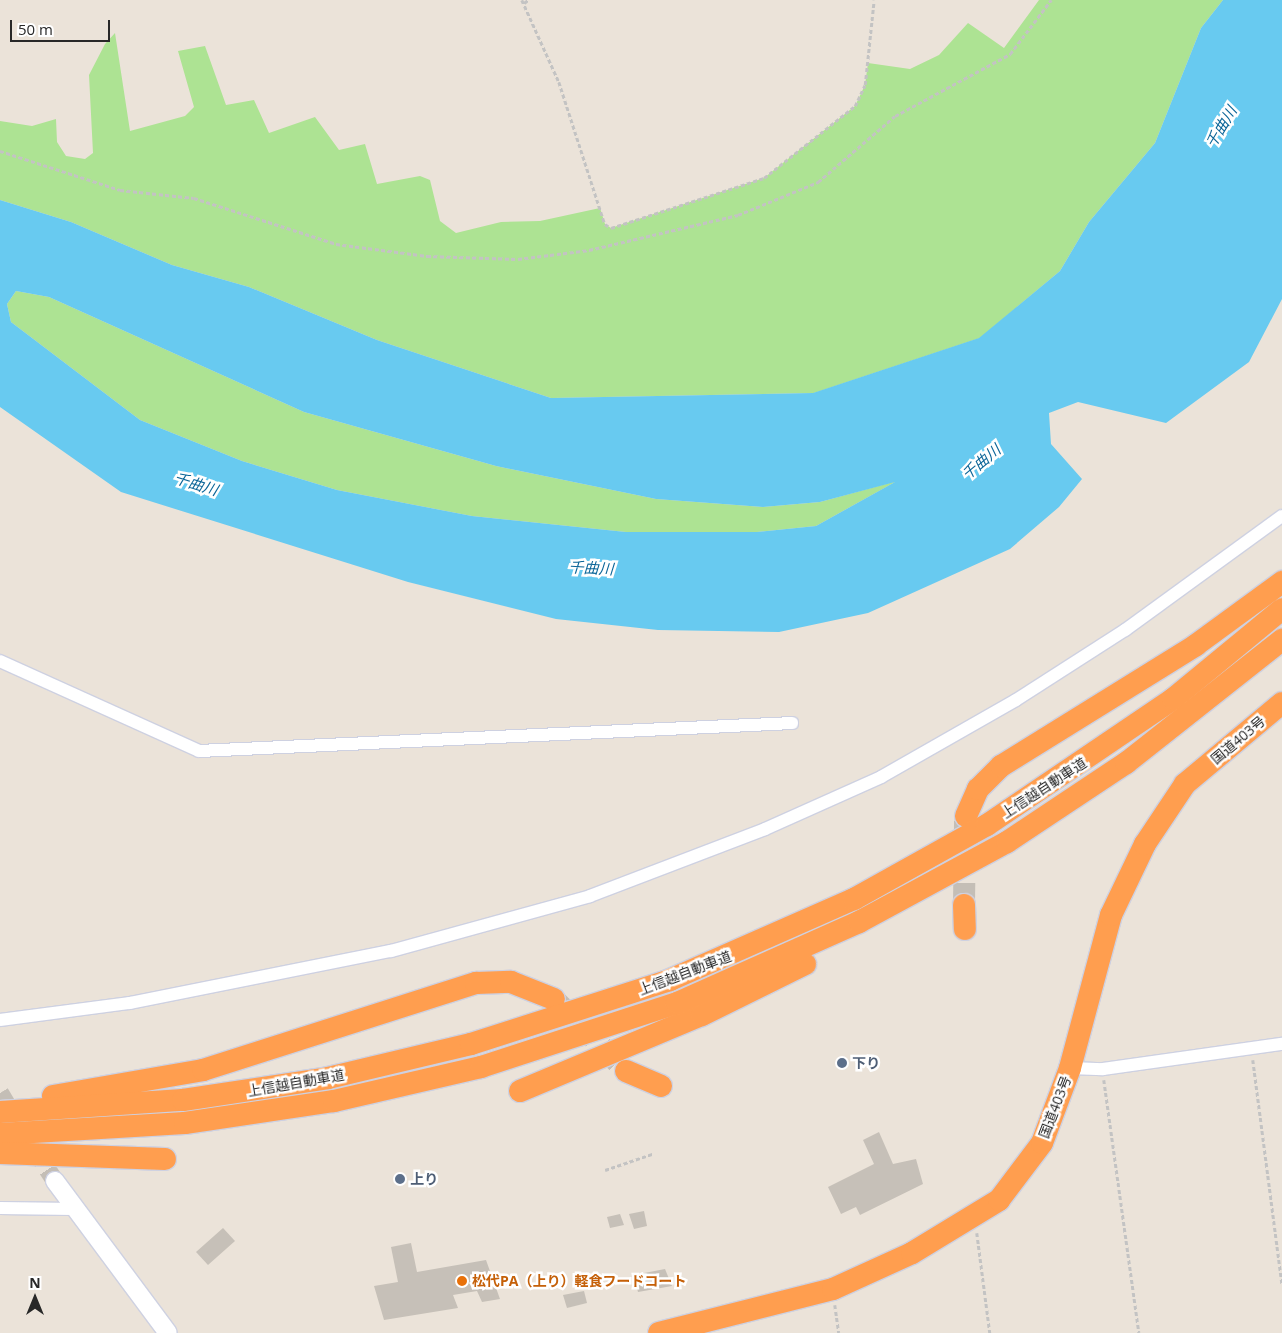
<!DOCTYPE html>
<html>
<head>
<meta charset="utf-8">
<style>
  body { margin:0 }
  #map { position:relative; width:1282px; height:1333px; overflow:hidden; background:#ebe3d9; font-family:"Open Sans","Noto Sans JP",sans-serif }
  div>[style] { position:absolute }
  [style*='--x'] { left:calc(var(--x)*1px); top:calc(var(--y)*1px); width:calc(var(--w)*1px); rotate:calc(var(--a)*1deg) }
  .green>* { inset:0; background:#ade393 }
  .water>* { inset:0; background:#68caf0 }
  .building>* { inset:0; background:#c6c0b8 }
  .secondary-tunnel>* { height:18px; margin-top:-9px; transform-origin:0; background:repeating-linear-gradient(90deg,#c4beb6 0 18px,transparent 0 27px) }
  .highway-tunnel>* { height:22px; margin-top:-11px; transform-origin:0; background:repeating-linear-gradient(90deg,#c4beb6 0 22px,transparent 0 33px) }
  .path>* { height:2.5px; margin-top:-1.25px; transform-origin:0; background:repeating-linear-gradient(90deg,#c3c3c3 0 4px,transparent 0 6.5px) }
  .roads { filter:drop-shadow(1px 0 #ced1e1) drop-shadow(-1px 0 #ced1e1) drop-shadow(0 1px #ced1e1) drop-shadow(0 -1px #ced1e1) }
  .street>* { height:12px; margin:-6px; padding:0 6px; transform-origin:6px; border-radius:6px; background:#fff }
  .secondary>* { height:18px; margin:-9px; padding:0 9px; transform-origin:9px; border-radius:9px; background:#fff }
  .highway>* { height:22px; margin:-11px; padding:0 11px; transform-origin:11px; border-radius:11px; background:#ff9e4f }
  .dots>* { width:14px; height:14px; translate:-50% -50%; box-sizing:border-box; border:2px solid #fff; border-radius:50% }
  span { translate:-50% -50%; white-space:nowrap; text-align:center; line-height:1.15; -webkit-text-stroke:5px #fff; paint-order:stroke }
  .street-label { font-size:14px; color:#282828 }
  .service-label { font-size:14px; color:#4e5e75; font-weight:700 }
  .left { translate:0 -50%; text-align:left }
  .food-label { font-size:14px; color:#c56008; font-weight:700 }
  .water-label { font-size:15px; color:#0b6598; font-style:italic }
  .north { position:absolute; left:10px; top:1273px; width:50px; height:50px; -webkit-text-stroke:4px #fff; paint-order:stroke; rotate:0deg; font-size:14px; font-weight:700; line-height:20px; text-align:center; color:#282828 }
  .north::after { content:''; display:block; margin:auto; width:18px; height:22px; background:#282828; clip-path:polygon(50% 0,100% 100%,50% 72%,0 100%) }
  .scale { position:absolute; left:10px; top:20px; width:100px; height:22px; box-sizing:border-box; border:2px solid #282828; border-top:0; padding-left:6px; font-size:15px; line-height:18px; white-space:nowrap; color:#282828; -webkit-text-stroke:4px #fff; paint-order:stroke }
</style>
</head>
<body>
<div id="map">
  <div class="green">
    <div style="clip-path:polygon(1039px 0,1223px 0,1201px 28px,1155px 143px,1089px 222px,1060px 271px,980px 338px,814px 393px,551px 398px,377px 340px,249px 287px,172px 265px,71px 222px,0 200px,0 121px,32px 126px,56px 119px,57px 142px,66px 156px,85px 159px,93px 153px,89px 75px,105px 44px,115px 33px,130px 131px,185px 116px,194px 107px,178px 51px,205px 46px,226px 105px,254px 100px,269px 133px,315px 117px,339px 150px,365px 144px,377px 184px,420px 176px,430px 180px,440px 221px,456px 233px,501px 222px,540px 221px,600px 208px,605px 224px,611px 228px,764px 178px,855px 106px,865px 85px,868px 63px,910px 69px,939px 55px,968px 23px,1004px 48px)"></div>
    <div style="clip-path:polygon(16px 291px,49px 297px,304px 412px,496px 466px,656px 499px,763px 507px,820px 502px,897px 481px,816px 526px,757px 532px,626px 532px,472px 516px,337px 490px,242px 461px,140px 420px,11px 322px,7px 304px)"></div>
  </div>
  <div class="water">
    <div style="clip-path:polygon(evenodd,1223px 0,1282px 0,1282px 299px,1249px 362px,1166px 423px,1078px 402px,1049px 413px,1051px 444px,1082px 479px,1059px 507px,1010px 549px,868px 613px,779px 632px,658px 630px,556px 619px,408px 582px,121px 492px,0 407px,0 200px,71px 222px,172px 265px,249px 287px,377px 340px,551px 398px,813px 393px,979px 338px,1060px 271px,1089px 222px,1155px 143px,1201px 28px,1223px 0,16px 291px,49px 297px,304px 412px,496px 466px,656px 499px,763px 507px,820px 502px,895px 482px,816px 526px,757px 532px,626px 532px,472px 516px,337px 490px,242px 461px,140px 420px,11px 322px,7px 304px,16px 291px)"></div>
  </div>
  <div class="building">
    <div style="clip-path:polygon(879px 1132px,893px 1164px,916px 1159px,923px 1184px,860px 1215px,856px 1207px,841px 1214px,828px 1187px,874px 1164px,863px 1140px)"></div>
    <div style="clip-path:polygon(644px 1211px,647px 1226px,634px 1229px,629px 1214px)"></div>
    <div style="clip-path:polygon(620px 1214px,624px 1225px,610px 1228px,607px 1217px)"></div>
    <div style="clip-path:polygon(223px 1228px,235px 1241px,208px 1265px,196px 1252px)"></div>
    <div style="clip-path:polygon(411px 1243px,417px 1272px,486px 1260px,500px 1299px,482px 1302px,477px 1291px,453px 1295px,458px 1308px,384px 1320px,374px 1286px,398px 1282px,391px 1247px)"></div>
    <div style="clip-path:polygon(665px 1269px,672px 1286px,638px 1292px,634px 1275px)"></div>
    <div style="clip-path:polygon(584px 1291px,587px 1303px,567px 1308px,563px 1295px)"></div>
  </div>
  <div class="secondary-tunnel">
    <div style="--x:0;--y:1093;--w:33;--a:59"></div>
    <div style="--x:33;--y:1147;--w:40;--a:57.1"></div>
  </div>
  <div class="highway-tunnel">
    <div style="--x:964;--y:905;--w:84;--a:-89.3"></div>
    <div style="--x:555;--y:1000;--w:100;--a:45"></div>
  </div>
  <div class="path">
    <div style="--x:522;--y:0;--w:90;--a:65.7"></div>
    <div style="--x:559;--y:82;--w:149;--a:72.1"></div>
    <div style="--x:605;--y:224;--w:7;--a:34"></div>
    <div style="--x:611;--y:228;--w:161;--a:-18.1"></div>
    <div style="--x:764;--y:178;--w:116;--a:-38.4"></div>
    <div style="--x:855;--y:106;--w:23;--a:-65"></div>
    <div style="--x:865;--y:85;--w:85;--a:-84"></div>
    <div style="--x:524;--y:3;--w:5;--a:-37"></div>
    <div style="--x:0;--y:151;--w:126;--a:18"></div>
    <div style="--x:120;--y:190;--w:74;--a:6.2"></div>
    <div style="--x:194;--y:198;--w:149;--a:17.9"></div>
    <div style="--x:336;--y:244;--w:92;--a:7.5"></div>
    <div style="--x:427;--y:256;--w:91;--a:1.9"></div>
    <div style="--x:518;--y:259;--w:72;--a:-7.2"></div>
    <div style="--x:589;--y:250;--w:153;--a:-13.2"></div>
    <div style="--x:738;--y:215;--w:87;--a:-22.4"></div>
    <div style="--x:818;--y:182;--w:101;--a:-40.6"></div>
    <div style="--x:895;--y:116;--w:131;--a:-28.3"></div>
    <div style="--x:1010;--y:54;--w:68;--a:-52.8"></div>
    <div style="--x:1253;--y:1060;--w:226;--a:82.6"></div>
    <div style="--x:1104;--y:1080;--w:255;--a:82.1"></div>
    <div style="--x:605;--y:1170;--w:50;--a:-18.8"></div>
    <div style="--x:977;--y:1233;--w:101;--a:82.6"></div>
    <div style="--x:835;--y:1305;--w:28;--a:82"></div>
  </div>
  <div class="roads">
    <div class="street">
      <div style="--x:0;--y:661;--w:218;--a:24.3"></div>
      <div style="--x:199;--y:751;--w:594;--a:-2.7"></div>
      <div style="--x:0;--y:1020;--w:131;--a:-7.5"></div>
      <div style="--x:130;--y:1003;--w:266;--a:-11.3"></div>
      <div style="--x:391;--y:951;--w:206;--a:-15.4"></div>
      <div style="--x:590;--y:896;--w:187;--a:-20.9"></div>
      <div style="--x:765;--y:829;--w:127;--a:-24.1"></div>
      <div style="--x:881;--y:777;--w:155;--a:-29.7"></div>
      <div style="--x:1016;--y:700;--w:130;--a:-32.7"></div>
      <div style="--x:1125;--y:630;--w:194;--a:-36"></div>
      <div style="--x:1070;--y:1068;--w:33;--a:2"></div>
      <div style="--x:1103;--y:1069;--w:181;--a:-8"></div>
      <div style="--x:0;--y:1208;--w:73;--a:0.8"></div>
    </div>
    <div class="secondary">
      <div style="--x:55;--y:1181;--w:189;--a:53.4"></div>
    </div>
    <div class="highway">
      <div style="--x:966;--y:816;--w:30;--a:-66"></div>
      <div style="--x:978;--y:789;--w:33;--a:-45"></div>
      <div style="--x:1001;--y:766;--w:229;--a:-31.8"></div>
      <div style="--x:1196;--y:645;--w:107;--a:-36.2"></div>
      <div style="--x:964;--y:905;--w:24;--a:88"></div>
      <div style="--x:626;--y:1071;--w:38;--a:23"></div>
      <div style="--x:520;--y:1091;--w:197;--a:-22.7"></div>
      <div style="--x:702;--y:1015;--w:115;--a:-26.3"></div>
      <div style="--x:53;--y:1096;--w:152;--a:-9.8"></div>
      <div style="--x:203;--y:1070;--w:287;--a:-17.7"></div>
      <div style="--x:476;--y:983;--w:35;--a:-2"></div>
      <div style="--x:511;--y:982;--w:46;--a:21.6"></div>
      <div style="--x:0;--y:1112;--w:183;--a:-3.8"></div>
      <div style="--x:183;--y:1100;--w:147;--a:-8.6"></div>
      <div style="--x:328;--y:1078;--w:147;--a:-13.4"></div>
      <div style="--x:471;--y:1044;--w:209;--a:-17.8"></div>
      <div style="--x:670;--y:980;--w:201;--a:-23.8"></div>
      <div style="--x:854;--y:899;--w:152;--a:-29.1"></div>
      <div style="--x:987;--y:825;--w:225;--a:-34.1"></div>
      <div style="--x:1173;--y:699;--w:141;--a:-39.5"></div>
      <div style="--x:0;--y:1134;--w:185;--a:-3.4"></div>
      <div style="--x:185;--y:1123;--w:151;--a:-8.4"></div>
      <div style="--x:334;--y:1101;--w:151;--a:-13"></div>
      <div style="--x:481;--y:1067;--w:206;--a:-18.1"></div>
      <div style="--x:677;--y:1003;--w:199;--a:-24"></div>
      <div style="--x:859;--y:922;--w:168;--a:-28.4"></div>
      <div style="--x:1007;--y:842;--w:143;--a:-33.6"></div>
      <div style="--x:1126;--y:763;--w:199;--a:-38.3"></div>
      <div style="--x:0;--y:1153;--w:165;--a:2.1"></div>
      <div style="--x:659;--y:1333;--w:179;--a:-14.2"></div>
      <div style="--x:833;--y:1289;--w:87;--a:-24.5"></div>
      <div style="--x:912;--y:1253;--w:102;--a:-31.3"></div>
      <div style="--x:999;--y:1200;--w:71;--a:-53"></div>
      <div style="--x:1042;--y:1143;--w:80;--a:-69.5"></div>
      <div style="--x:1070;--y:1068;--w:158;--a:-75"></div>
      <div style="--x:1111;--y:915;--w:79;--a:-64.4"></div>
      <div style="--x:1145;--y:844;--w:72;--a:-56.3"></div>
      <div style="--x:1185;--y:784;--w:126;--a:-39.9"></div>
    </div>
  </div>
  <div class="dots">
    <div style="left:842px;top:1063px;background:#5c6f8a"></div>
    <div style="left:400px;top:1179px;background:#5c6f8a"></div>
    <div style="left:462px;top:1281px;background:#e8710a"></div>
  </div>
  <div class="street-label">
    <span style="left:1238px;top:740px;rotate:-40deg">国道403号</span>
    <span style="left:1044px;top:788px;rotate:-33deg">上信越自動車道</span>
    <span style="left:685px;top:973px;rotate:-21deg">上信越自動車道</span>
    <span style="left:296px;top:1083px;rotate:-10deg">上信越自動車道</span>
    <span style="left:1055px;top:1107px;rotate:-69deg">国道403号</span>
  </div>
  <div class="service-label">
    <span class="left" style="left:852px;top:1063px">下り</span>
    <span class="left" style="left:410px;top:1179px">上り</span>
  </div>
  <div class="food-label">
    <span class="left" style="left:472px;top:1281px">松代PA（上り）軽食フードコート</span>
  </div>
  <div class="water-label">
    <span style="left:1221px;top:127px;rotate:-59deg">千曲川</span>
    <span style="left:981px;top:462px;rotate:-40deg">千曲川</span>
    <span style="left:196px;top:484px;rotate:17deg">千曲川</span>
    <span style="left:591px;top:568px;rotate:3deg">千曲川</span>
  </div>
  <div class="north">N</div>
  <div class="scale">50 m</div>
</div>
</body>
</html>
